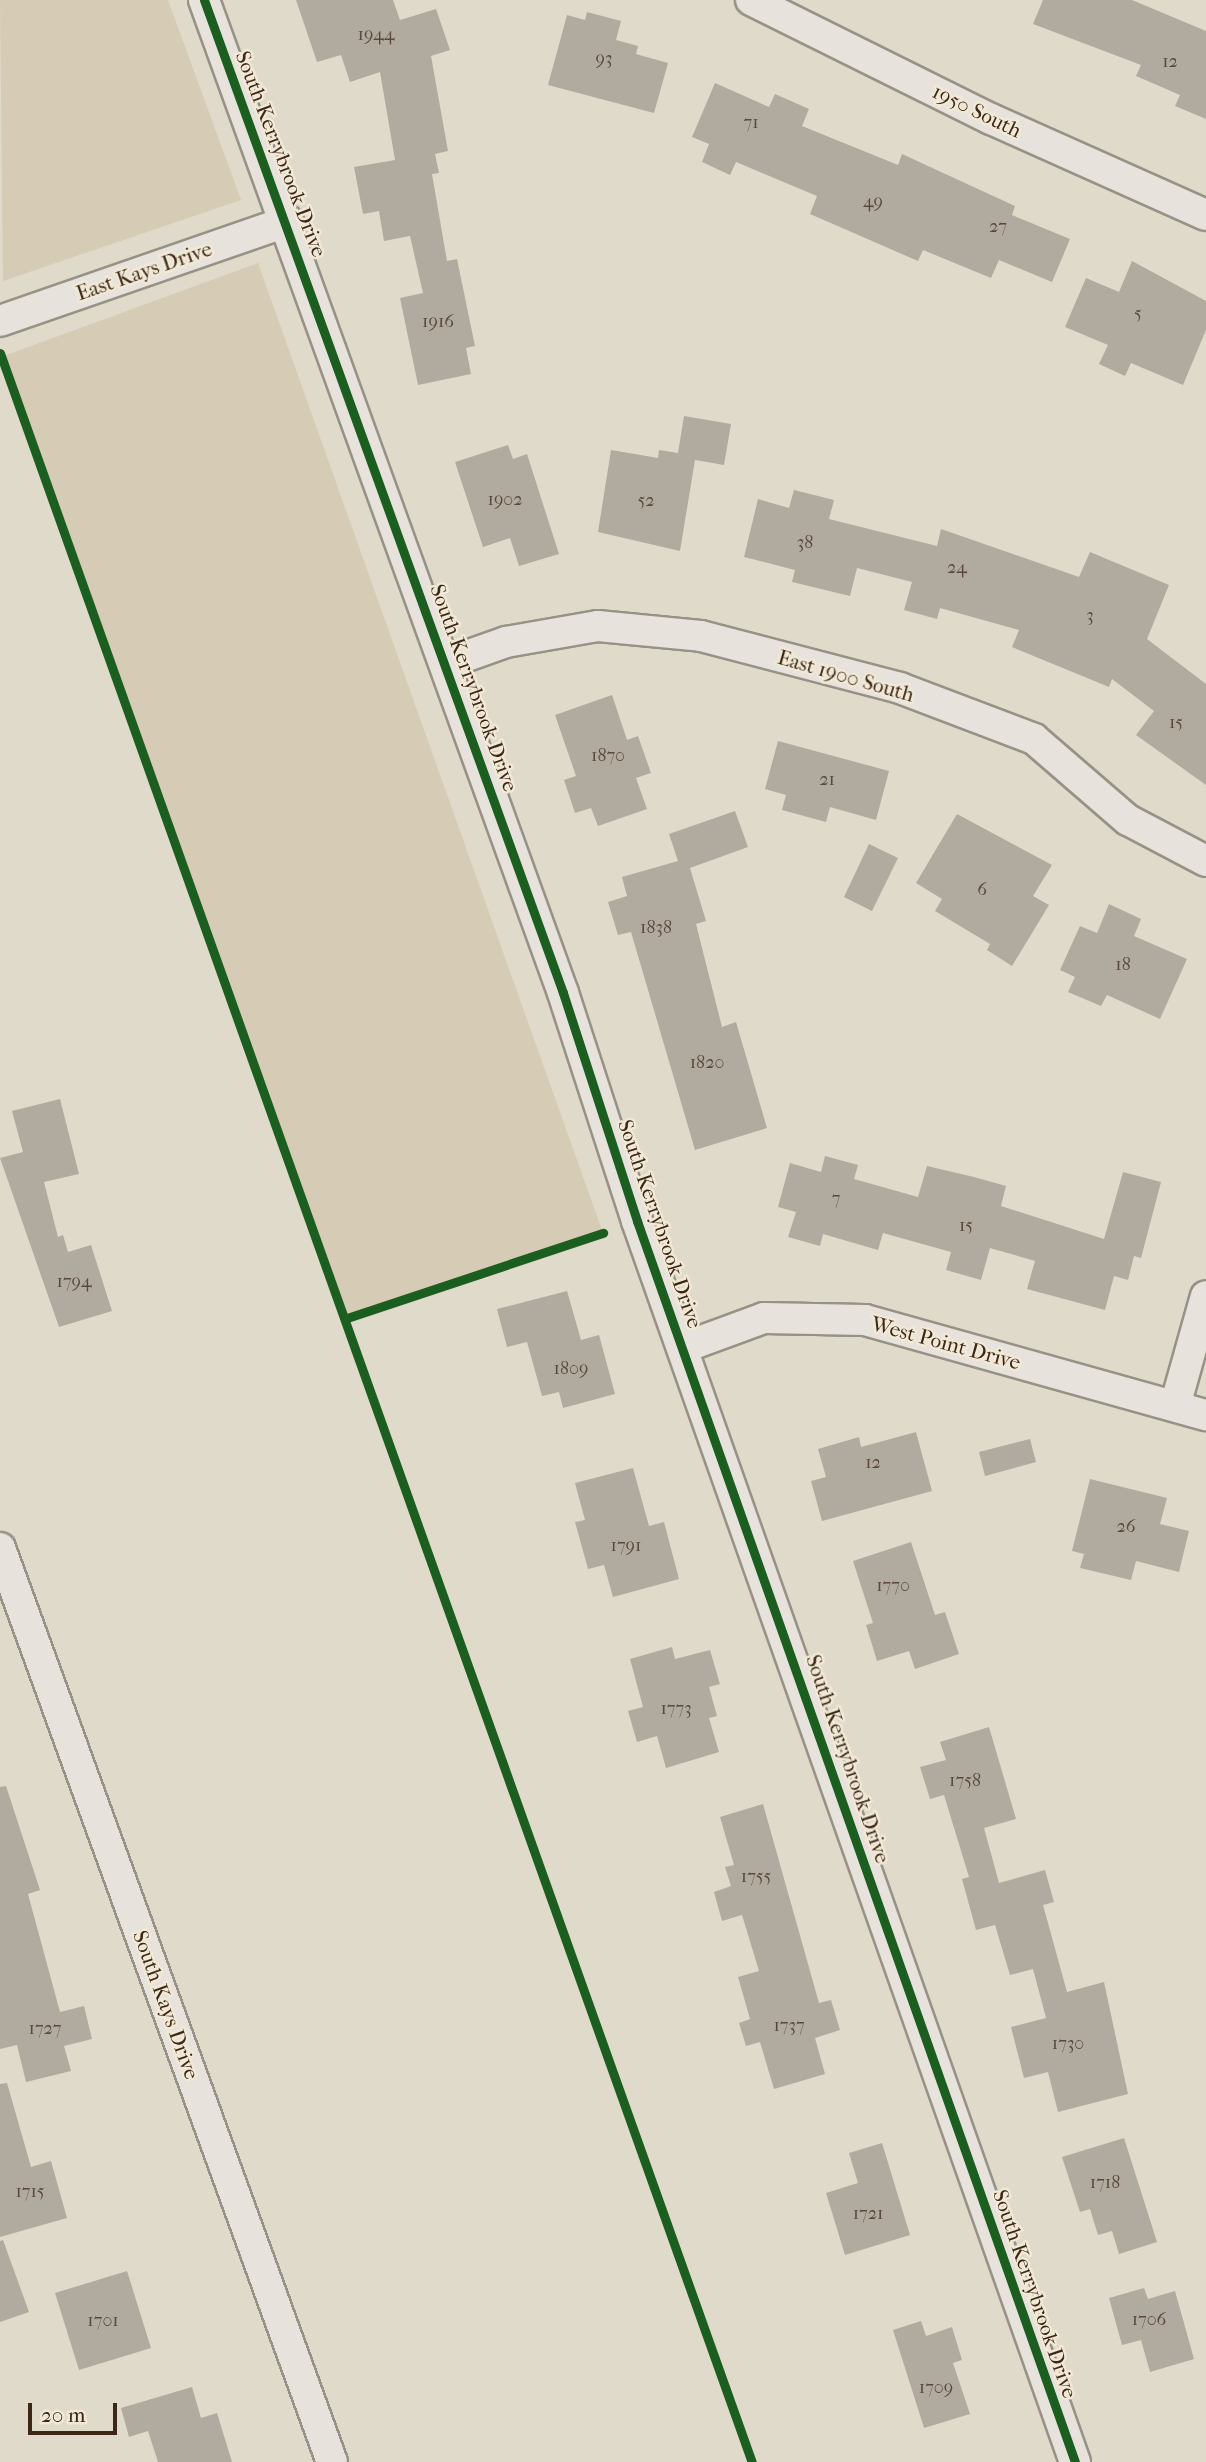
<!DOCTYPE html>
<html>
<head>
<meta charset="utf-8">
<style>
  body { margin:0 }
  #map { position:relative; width:1206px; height:2462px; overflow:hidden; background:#e0daca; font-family:"IM FELL French Canon",serif }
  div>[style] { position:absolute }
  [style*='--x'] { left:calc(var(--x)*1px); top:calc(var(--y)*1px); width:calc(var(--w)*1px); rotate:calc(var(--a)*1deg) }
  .green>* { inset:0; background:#d6cbb5 }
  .building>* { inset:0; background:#b1ab9f }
  .roads { filter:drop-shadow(2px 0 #979186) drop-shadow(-2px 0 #979186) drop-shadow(0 2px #979186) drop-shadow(0 -2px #979186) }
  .minor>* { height:30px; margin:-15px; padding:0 15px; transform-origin:15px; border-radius:15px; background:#e7e3dc }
  .cycleway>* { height:9px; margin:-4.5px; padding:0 4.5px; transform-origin:4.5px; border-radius:4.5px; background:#1b5e20 }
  span { translate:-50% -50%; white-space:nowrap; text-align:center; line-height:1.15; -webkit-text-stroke:5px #f1e9d6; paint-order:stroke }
  .number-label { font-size:18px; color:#5a493a }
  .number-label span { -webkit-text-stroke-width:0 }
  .street-label { font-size:21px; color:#3d2818 }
  .scale { position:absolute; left:28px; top:2403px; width:89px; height:32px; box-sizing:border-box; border:4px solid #3d2818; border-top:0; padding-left:9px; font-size:21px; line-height:24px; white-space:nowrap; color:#3d2818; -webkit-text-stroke:5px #f1e9d6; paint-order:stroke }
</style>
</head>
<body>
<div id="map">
  <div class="green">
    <div style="clip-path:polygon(0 0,168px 0,241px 200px,3px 281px)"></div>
    <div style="clip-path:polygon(258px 263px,603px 1233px,347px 1318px,1px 357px)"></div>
  </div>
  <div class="building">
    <div style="clip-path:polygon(296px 0,393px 0,400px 20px,436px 9px,450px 50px,431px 56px,448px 151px,435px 154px,439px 173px,432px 174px,447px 261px,457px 259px,475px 346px,466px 348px,471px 374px,418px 385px,400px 298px,423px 293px,410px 236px,384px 241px,379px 211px,363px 214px,354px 167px,395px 160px,380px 72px,350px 82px,341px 55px,317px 62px)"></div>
    <div style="clip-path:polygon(1043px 0,1132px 0,1206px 31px,1206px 119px,1175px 106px,1180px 95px,1136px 76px,1141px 65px,1033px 24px)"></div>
    <div style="clip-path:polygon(587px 12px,621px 21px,616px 40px,638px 46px,636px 54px,668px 63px,654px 113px,548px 85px,567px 15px,585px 20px)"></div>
    <div style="clip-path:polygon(715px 83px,769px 107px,775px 94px,809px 109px,802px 126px,898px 165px,902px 154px,1015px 206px,1012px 215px,1070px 239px,1052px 282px,999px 260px,991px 278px,923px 250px,918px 261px,810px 214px,817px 196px,736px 162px,730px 175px,702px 162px,709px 144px,692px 137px)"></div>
    <div style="clip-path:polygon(1132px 261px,1206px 301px,1206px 330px,1183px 385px,1131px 363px,1125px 376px,1099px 364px,1108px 345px,1065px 327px,1086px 278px,1119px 292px)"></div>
    <div style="clip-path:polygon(684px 416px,731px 424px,724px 465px,695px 460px,680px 551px,598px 532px,611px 450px,658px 458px,659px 450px,678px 453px)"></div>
    <div style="clip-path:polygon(508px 445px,513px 459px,527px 454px,559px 554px,519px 566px,510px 538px,483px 547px,455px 462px)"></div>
    <div style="clip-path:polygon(794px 490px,834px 500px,829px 519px,937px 546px,941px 529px,1079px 577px,1090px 552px,1169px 585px,1147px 639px,1206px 684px,1206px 785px,1136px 735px,1154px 711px,1112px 679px,1109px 687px,1012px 647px,1019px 630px,940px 608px,937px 619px,904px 610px,912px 582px,857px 568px,850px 596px,792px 582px,795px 570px,744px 557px,758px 499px,789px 508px)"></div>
    <div style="clip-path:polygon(612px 695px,627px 740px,638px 736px,651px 773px,636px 778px,647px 809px,598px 826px,591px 808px,575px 813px,564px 780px,576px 776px,555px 715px)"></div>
    <div style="clip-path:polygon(778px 741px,889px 771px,876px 820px,830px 807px,826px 822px,782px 810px,786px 795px,765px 789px)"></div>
    <div style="clip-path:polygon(735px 811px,748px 847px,690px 868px,706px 921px,696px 924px,722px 1027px,736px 1022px,767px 1128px,695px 1150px,631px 932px,618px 935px,608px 902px,627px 896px,622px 877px,678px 861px,669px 834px)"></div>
    <div style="clip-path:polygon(957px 814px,1052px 865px,1033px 896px,1049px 905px,1012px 966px,987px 950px,990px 944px,935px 911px,942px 899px,916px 883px)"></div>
    <div style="clip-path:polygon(869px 844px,898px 858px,872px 911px,844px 897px)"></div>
    <div style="clip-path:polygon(1109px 904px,1141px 919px,1134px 936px,1187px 959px,1160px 1019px,1107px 995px,1101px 1006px,1068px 992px,1075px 977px,1060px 970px,1080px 926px,1097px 933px)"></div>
    <div style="clip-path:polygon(60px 1099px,79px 1174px,44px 1182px,58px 1237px,63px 1235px,68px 1252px,91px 1245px,112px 1311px,59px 1327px,0 1158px,23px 1152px,12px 1111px)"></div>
    <div style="clip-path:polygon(825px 1156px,858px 1165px,854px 1179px,918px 1197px,927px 1166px,974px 1177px,1006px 1186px,1001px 1206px,1104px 1239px,1123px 1172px,1161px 1182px,1141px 1258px,1134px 1256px,1128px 1280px,1114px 1276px,1105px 1310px,1027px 1289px,1035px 1261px,990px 1248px,981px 1280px,946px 1270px,951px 1252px,883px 1233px,878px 1250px,823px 1234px,820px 1246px,788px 1237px,796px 1212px,778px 1207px,790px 1163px,821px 1172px)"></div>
    <div style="clip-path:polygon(567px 1291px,581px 1340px,599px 1335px,615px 1394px,563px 1408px,559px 1392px,542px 1396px,527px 1342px,507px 1347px,497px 1309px)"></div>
    <div style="clip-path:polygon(916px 1432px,932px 1491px,822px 1521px,811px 1481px,826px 1477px,818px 1449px,859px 1437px,861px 1447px)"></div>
    <div style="clip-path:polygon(1030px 1439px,1036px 1462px,985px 1476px,979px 1452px)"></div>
    <div style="clip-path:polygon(633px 1468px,649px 1526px,664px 1522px,679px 1579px,613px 1597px,604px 1565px,588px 1569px,575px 1522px,585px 1520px,575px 1483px)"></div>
    <div style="clip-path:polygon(1090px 1479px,1167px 1498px,1160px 1524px,1189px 1531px,1179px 1572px,1136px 1561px,1131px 1580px,1080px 1568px,1084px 1554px,1072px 1551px)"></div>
    <div style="clip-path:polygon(911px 1542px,935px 1615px,945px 1612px,959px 1654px,915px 1669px,909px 1651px,877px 1661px,866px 1625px,873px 1623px,853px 1561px)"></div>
    <div style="clip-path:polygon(672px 1647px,675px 1659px,710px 1650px,720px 1684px,709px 1687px,717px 1716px,709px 1718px,719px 1752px,666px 1768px,657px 1736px,637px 1742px,628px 1711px,643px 1707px,630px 1659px)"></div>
    <div style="clip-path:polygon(989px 1727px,1016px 1819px,984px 1828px,999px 1883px,1045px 1870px,1054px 1902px,1043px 1905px,1067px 1992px,1104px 1982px,1128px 2094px,1058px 2112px,1048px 2072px,1024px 2078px,1011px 2027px,1046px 2018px,1033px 1969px,1010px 1975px,995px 1925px,976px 1930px,962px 1879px,969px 1877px,944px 1795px,930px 1799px,920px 1767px,946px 1760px,940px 1742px)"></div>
    <div style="clip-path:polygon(6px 1786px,40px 1890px,28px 1894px,60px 2012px,84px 2006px,92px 2039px,64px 2046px,71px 2071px,26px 2082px,17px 2045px,0 2049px,0 1787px)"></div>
    <div style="clip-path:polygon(763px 1804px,819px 2003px,831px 2000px,840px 2030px,815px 2038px,825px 2074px,774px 2089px,760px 2042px,746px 2046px,739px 2023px,750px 2019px,738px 1977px,759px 1971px,742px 1915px,722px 1921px,714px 1892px,731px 1886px,725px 1867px,734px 1865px,720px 1817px)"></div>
    <div style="clip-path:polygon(7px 2083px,31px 2167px,51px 2161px,67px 2218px,0 2237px,0 2084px)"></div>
    <div style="clip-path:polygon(1124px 2138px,1157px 2242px,1119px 2254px,1112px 2231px,1098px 2235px,1090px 2209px,1080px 2212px,1062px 2157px)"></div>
    <div style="clip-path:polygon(882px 2143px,910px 2235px,845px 2255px,826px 2193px,858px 2183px,849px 2153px)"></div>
    <div style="clip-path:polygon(3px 2240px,29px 2312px,0 2322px,0 2241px)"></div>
    <div style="clip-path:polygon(127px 2271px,151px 2348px,79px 2370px,55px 2293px)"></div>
    <div style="clip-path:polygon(1144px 2288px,1148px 2299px,1175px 2291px,1194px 2359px,1150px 2372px,1141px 2340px,1122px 2345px,1109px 2298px)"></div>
    <div style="clip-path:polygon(921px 2321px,926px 2336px,952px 2327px,962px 2360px,953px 2363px,970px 2414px,924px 2428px,893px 2330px)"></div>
    <div style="clip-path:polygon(192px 2387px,201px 2418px,217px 2413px,232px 2462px,158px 2462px,148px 2431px,129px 2437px,121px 2408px)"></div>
  </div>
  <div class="roads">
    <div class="minor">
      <div style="--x:204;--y:0;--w:1056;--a:70.12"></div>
      <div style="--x:563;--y:993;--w:240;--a:72"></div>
      <div style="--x:637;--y:1221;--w:1316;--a:70.56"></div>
      <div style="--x:751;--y:0;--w:268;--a:26.4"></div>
      <div style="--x:991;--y:119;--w:235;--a:24.1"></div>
      <div style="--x:0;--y:321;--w:305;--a:-19.1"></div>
      <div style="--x:447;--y:663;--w:63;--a:-19.6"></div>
      <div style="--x:506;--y:642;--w:93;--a:-9.9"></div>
      <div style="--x:598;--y:626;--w:103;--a:5.5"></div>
      <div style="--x:701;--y:636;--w:206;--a:14.6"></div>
      <div style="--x:900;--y:688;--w:143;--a:20.8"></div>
      <div style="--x:1034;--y:739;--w:124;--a:40.8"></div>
      <div style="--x:1128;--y:820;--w:88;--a:27.7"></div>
      <div style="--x:685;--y:1347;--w:84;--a:-20.2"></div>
      <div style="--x:764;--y:1318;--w:101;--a:1.1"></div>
      <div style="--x:865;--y:1320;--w:354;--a:15.6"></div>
      <div style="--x:1175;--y:1406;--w:114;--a:-74.3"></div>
      <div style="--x:0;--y:1548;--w:972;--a:70.04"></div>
    </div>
  </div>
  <div class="cycleway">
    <div style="--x:204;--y:0;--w:1056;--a:70.12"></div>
    <div style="--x:563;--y:993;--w:240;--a:72"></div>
    <div style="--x:637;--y:1221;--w:1316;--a:70.56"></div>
    <div style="--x:0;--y:353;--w:2239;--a:70.38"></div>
    <div style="--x:347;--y:1318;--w:270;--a:-18.4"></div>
  </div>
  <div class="number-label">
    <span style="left:376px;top:35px">1944</span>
    <span style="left:604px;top:59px">93</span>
    <span style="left:1170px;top:62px">12</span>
    <span style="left:751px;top:123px">71</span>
    <span style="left:873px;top:202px">49</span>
    <span style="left:998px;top:227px">27</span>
    <span style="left:1138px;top:314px">5</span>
    <span style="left:438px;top:322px">1916</span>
    <span style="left:505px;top:500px">1902</span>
    <span style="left:646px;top:501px">52</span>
    <span style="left:805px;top:543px">38</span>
    <span style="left:957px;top:568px">24</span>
    <span style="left:1090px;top:616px">3</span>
    <span style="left:1176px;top:723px">15</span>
    <span style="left:608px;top:756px">1870</span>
    <span style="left:827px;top:780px">21</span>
    <span style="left:982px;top:890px">6</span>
    <span style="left:656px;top:928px">1838</span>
    <span style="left:1123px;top:965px">18</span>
    <span style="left:707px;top:1063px">1820</span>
    <span style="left:836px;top:1199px">7</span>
    <span style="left:966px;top:1226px">15</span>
    <span style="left:74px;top:1282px">1794</span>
    <span style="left:571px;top:1369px">1809</span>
    <span style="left:873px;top:1463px">12</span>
    <span style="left:1126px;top:1527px">26</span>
    <span style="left:626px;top:1546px">1791</span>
    <span style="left:893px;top:1586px">1770</span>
    <span style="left:676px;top:1709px">1773</span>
    <span style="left:965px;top:1781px">1758</span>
    <span style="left:756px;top:1877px">1755</span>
    <span style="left:789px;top:2026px">1737</span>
    <span style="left:45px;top:2029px">1727</span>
    <span style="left:1068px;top:2044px">1730</span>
    <span style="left:1105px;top:2183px">1718</span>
    <span style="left:30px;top:2192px">1715</span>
    <span style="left:868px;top:2214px">1721</span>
    <span style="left:1149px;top:2320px">1706</span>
    <span style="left:103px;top:2321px">1701</span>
    <span style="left:936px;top:2388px">1709</span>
  </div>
  <div class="street-label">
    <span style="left:977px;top:111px;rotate:26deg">1950 South</span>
    <span style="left:281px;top:154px;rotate:69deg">South Kerrybrook Drive</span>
    <span style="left:144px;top:271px;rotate:-19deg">East Kays Drive</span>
    <span style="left:846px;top:676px;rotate:16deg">East 1900 South</span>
    <span style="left:474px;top:688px;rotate:70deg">South Kerrybrook Drive</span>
    <span style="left:660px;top:1224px;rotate:71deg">South Kerrybrook Drive</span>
    <span style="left:946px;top:1343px;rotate:15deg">West Point Drive</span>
    <span style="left:848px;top:1759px;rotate:71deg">South Kerrybrook Drive</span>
    <span style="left:166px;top:2005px;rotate:70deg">South Kays Drive</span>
    <span style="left:1035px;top:2294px;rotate:71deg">South Kerrybrook Drive</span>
  </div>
  <div class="scale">20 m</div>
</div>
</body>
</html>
